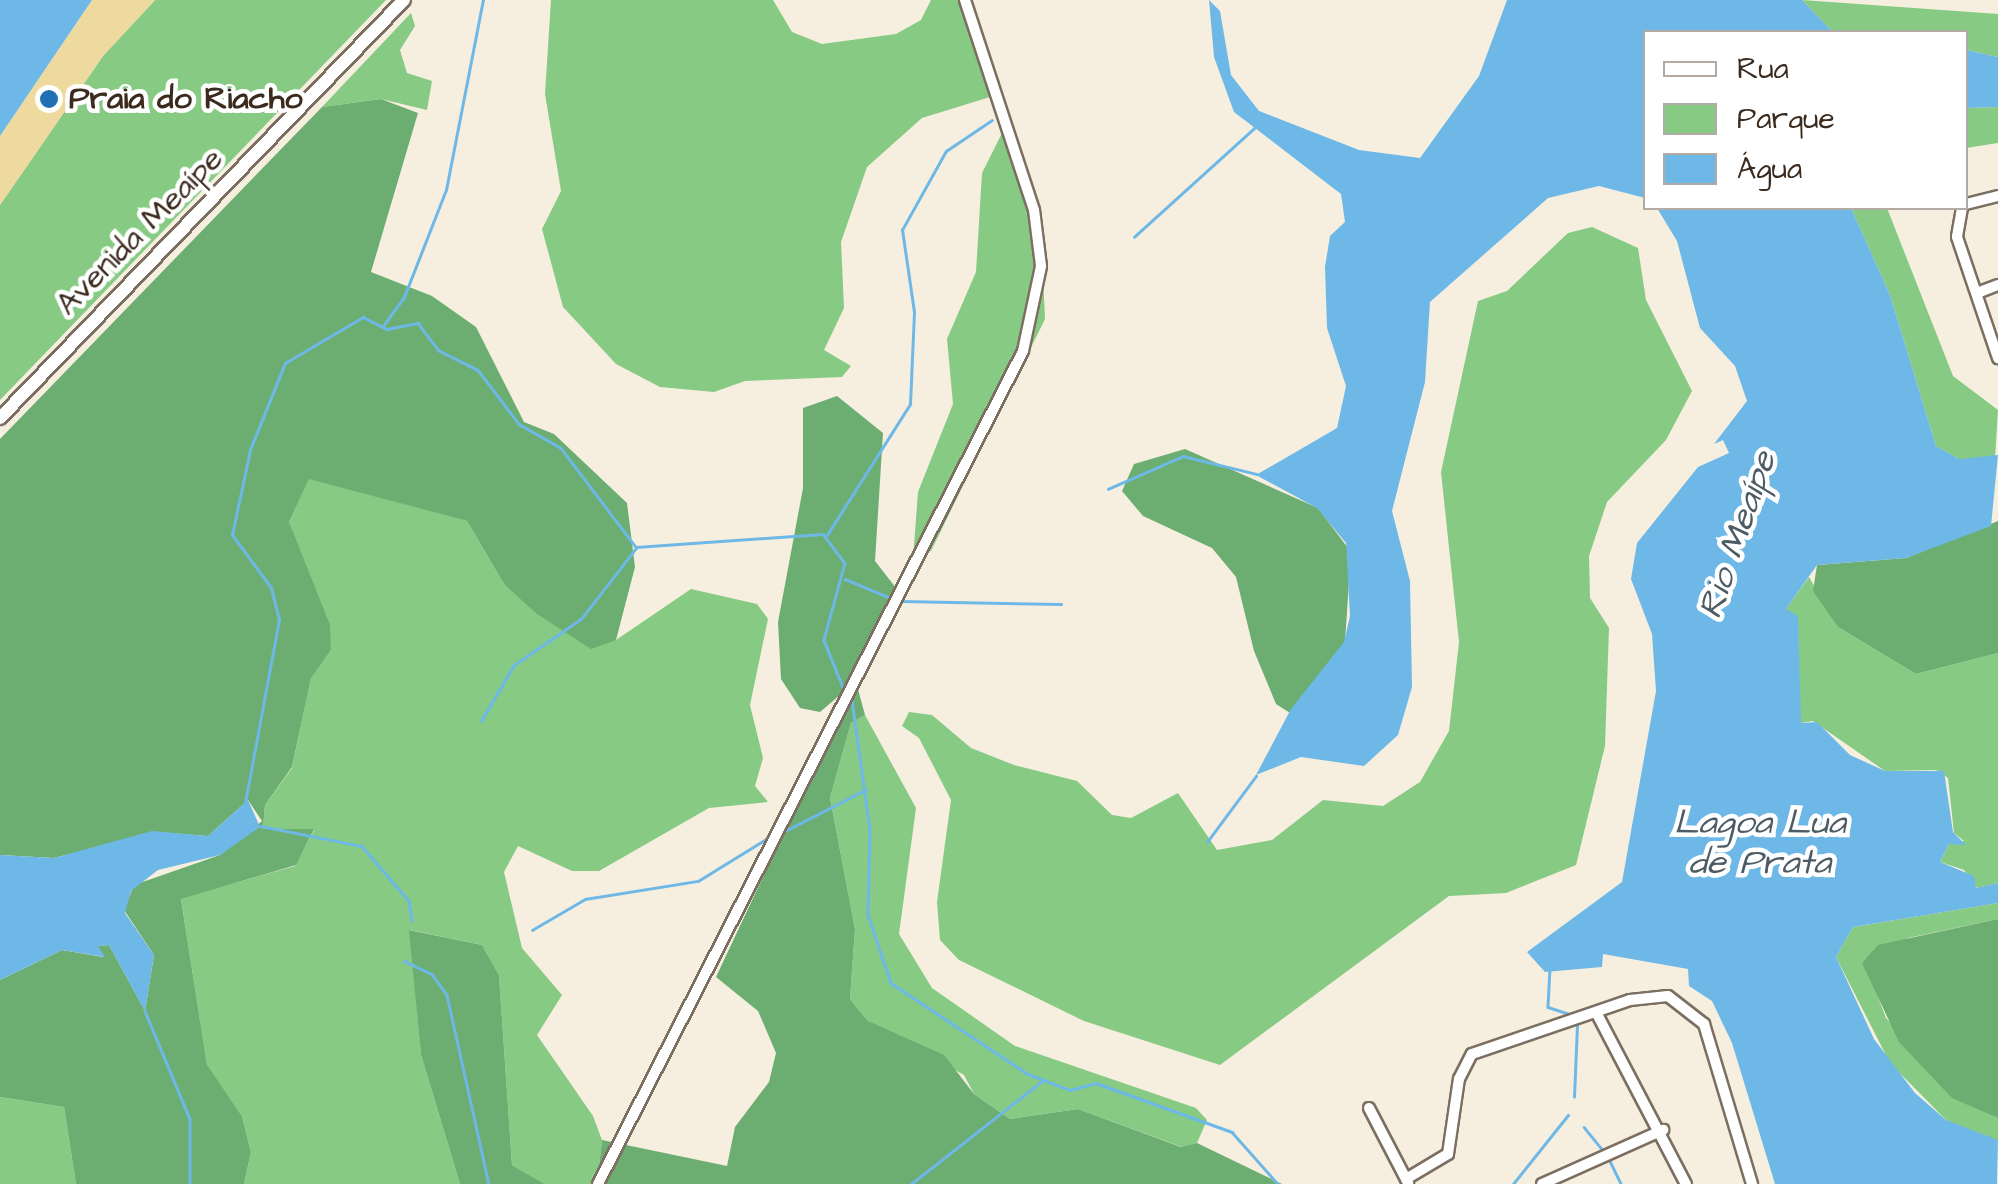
<!DOCTYPE html>
<html>
<head>
<meta charset="utf-8">
<style>
  body { margin:0 }
  #map { position:relative; width:1998px; height:1184px; overflow:hidden; background:#f6efdf; font-family:"Architects Daughter",sans-serif }
  div>[style] { position:absolute }
  [style*='--x'] { left:calc(var(--x)*1px); top:calc(var(--y)*1px); width:calc(var(--w)*1px); rotate:calc(var(--a)*1deg) }
  .green>* { inset:0; background:#86ca84 }
  .forest>* { inset:0; background:#6cae72 }
  .sand>* { inset:0; background:#eeda9e }
  .water>* { inset:0; background:#6eb8e7 }
  .stream>* { height:2.5px; margin:-1.25px; padding:0 1.25px; transform-origin:1.25px; border-radius:1.25px; background:#6eb8e7 }
  .roads { filter:drop-shadow(2px 0 #7c6f62) drop-shadow(-2px 0 #7c6f62) drop-shadow(0 2px #7c6f62) drop-shadow(0 -2px #7c6f62) }
  .minor>* { height:10px; margin:-5px; padding:0 5px; transform-origin:5px; border-radius:5px; background:#fff }
  .major>* { height:12px; margin:-6px; padding:0 6px; transform-origin:6px; border-radius:6px; background:#fff }
  .dots>* { width:28px; height:28px; translate:-50% -50%; box-sizing:border-box; border:5px solid #fff; border-radius:50% }
  span { translate:-50% -50%; white-space:nowrap; text-align:center; line-height:1.15; -webkit-text-stroke:9px #fff; paint-order:stroke }
  .poi-label { font-size:32px; color:#3b2a1e; font-weight:700 }
  .left { translate:0 -50%; text-align:left }
  .street-label { font-size:32px; color:#3b2a1e }
  .water-label { font-size:35px; color:#4d5c64; font-style:italic }
  .legend { position:absolute; left:1643px; top:30px; width:325px; height:180px; box-sizing:border-box; background:#fff; border:2px solid #b1aaa5; margin:0; padding:12px 18px; list-style:none; font-size:30px; color:#3b2a1e }
  .legend li { display:flex; align-items:center; gap:20px; height:50px }
  .legend b { width:50px; border:2px solid #b1aaa5 }
</style>
</head>
<body>
<div id="map">
  <div class="green">
    <div style="clip-path:polygon(155px 0,386px 0,0 400px,0 205px,103px 56px)"></div>
    <div style="clip-path:polygon(551px 0,773px 0,792px 32px,822px 44px,896px 34px,921px 20px,931px 0,972px 0,974px 35px,1000px 82px,990px 97px,922px 118px,867px 167px,841px 242px,844px 308px,824px 350px,851px 366px,842px 377px,745px 381px,714px 392px,660px 387px,616px 364px,563px 307px,542px 229px,561px 191px,545px 94px)"></div>
    <div style="clip-path:polygon(1802px 0,1998px 14px,1998px 57px,1966px 50px,1966px 32px,1833px 32px)"></div>
    <div style="clip-path:polygon(411px 13px,415px 26px,400px 50px,407px 73px,432px 81px,427px 110px,381px 99px,322px 107px)"></div>
    <div style="clip-path:polygon(1998px 107px,1998px 143px,1966px 148px,1966px 108px)"></div>
    <div style="clip-path:polygon(1002px 133px,1041px 230px,1045px 319px,931px 551px,913px 559px,918px 492px,953px 404px,947px 339px,976px 272px,982px 173px)"></div>
    <div style="clip-path:polygon(1851px 208px,1887px 208px,1953px 376px,1998px 410px,1995px 458px,1959px 459px,1936px 446px,1890px 295px)"></div>
    <div style="clip-path:polygon(1592px 227px,1638px 248px,1646px 300px,1692px 391px,1666px 440px,1607px 502px,1589px 556px,1590px 598px,1609px 628px,1605px 746px,1576px 865px,1506px 893px,1449px 896px,1220px 1065px,1084px 1021px,959px 960px,940px 940px,937px 902px,951px 800px,919px 738px,902px 726px,909px 712px,932px 715px,971px 748px,1014px 765px,1077px 781px,1112px 815px,1131px 818px,1178px 793px,1217px 850px,1272px 840px,1323px 800px,1383px 806px,1420px 782px,1449px 731px,1459px 642px,1441px 472px,1478px 301px,1507px 291px,1568px 233px)"></div>
    <div style="clip-path:polygon(309px 478px,467px 521px,504px 584px,616px 640px,691px 589px,757px 604px,768px 619px,750px 705px,763px 758px,755px 786px,768px 802px,709px 808px,599px 871px,572px 871px,518px 846px,504px 872px,522px 948px,562px 995px,537px 1035px,593px 1116px,602px 1140px,597px 1184px,545px 1184px,512px 1165px,499px 975px,482px 945px,410px 930px,421px 1055px,460px 1184px,244px 1184px,251px 1152px,242px 1116px,207px 1066px,181px 898px,295px 866px,314px 830px,263px 830px,265px 805px,292px 768px,311px 677px,331px 650px,289px 522px)"></div>
    <div style="clip-path:polygon(1809px 577px,1838px 627px,1916px 674px,1998px 653px,1998px 883px,1977px 888px,1964px 870px,1940px 862px,1949px 844px,1964px 841px,1954px 833px,1948px 778px,1936px 770px,1885px 771px,1813px 721px,1800px 723px,1798px 622px,1786px 609px)"></div>
    <div style="clip-path:polygon(865px 715px,916px 808px,899px 934px,932px 988px,1015px 1046px,1196px 1108px,1207px 1120px,1197px 1143px,1182px 1147px,1078px 1109px,1010px 1119px,974px 1094px,964px 1075px,868px 1021px,850px 999px,855px 929px,830px 798px,851px 723px)"></div>
    <div style="clip-path:polygon(1998px 903px,1998px 919px,1908px 938px,1867px 968px,1886px 1018px,1960px 1099px,1998px 1118px,1998px 1140px,1983px 1140px,1946px 1120px,1890px 1063px,1836px 957px,1853px 927px)"></div>
    <div style="clip-path:polygon(0 1097px,64px 1107px,76px 1184px,0 1184px)"></div>
  </div>
  <div class="forest">
    <div style="clip-path:polygon(381px 99px,418px 113px,371px 272px,432px 296px,476px 327px,524px 422px,554px 434px,627px 503px,635px 567px,616px 640px,591px 649px,537px 614px,504px 584px,467px 521px,309px 479px,289px 522px,330px 625px,331px 650px,311px 678px,292px 767px,265px 805px,263px 829px,314px 829px,296px 865px,181px 899px,207px 1065px,242px 1116px,251px 1152px,244px 1184px,76px 1184px,64px 1107px,0 1097px,0 980px,62px 950px,103px 957px,98px 946px,109px 945px,145px 1011px,154px 955px,124px 910px,134px 885px,220px 855px,262px 821px,248px 800px,208px 836px,157px 832px,54px 858px,0 855px,0 439px,322px 107px)"></div>
    <div style="clip-path:polygon(837px 396px,883px 433px,875px 561px,896px 588px,856px 682px,865px 715px,851px 723px,830px 798px,855px 929px,850px 999px,868px 1021px,944px 1055px,974px 1094px,1010px 1119px,1078px 1109px,1181px 1147px,1197px 1143px,1282px 1184px,597px 1184px,602px 1140px,727px 1166px,735px 1127px,769px 1082px,776px 1053px,758px 1011px,716px 977px,854px 683px,820px 712px,800px 708px,781px 679px,778px 622px,803px 488px,803px 408px)"></div>
    <div style="clip-path:polygon(1185px 449px,1318px 508px,1351px 552px,1345px 642px,1290px 713px,1276px 704px,1254px 651px,1236px 577px,1212px 548px,1143px 516px,1122px 491px,1134px 464px)"></div>
    <div style="clip-path:polygon(1998px 521px,1998px 653px,1916px 674px,1838px 627px,1813px 591px,1817px 565px,1906px 558px)"></div>
    <div style="clip-path:polygon(1998px 919px,1998px 1118px,1952px 1098px,1899px 1042px,1862px 963px,1878px 945px)"></div>
    <div style="clip-path:polygon(409px 930px,482px 945px,499px 975px,512px 1165px,545px 1184px,460px 1184px,421px 1055px)"></div>
  </div>
  <div class="sand">
    <div style="clip-path:polygon(92px 0,155px 0,103px 56px,0 205px,0 136px)"></div>
  </div>
  <div class="water">
    <div style="clip-path:polygon(0 0,92px 0,0 136px)"></div>
    <div style="clip-path:polygon(1209px 0,1220px 11px,1231px 75px,1259px 111px,1359px 150px,1420px 158px,1479px 76px,1507px 0,1802px 0,1833px 32px,1646px 32px,1645px 198px,1599px 186px,1548px 198px,1430px 302px,1425px 382px,1392px 511px,1410px 581px,1412px 687px,1398px 735px,1364px 766px,1301px 757px,1256px 775px,1291px 709px,1344px 642px,1350px 616px,1346px 543px,1317px 508px,1256px 475px,1337px 428px,1346px 386px,1327px 328px,1325px 267px,1330px 236px,1345px 222px,1341px 194px,1234px 112px,1214px 57px)"></div>
    <div style="clip-path:polygon(1966px 50px,1998px 57px,1998px 107px,1966px 108px)"></div>
    <div style="clip-path:polygon(1657px 208px,1851px 208px,1890px 295px,1936px 446px,1959px 459px,1998px 455px,1991px 526px,1906px 558px,1817px 565px,1786px 609px,1798px 616px,1801px 723px,1817px 722px,1850px 755px,1885px 771px,1944px 771px,1953px 832px,1966px 845px,1949px 844px,1940px 862px,1974px 876px,1976px 888px,1998px 883px,1998px 903px,1853px 927px,1836px 957px,1874px 1039px,1915px 1093px,1946px 1120px,1998px 1140px,1997px 1184px,1775px 1184px,1732px 1043px,1712px 1001px,1689px 986px,1688px 969px,1603px 954px,1602px 967px,1545px 972px,1527px 952px,1622px 882px,1656px 691px,1652px 634px,1631px 579px,1637px 543px,1698px 467px,1729px 453px,1723px 440px,1714px 444px,1747px 401px,1735px 366px,1700px 328px,1677px 241px)"></div>
    <div style="clip-path:polygon(248px 800px,260px 827px,220px 855px,158px 870px,131px 891px,125px 913px,154px 955px,145px 1011px,109px 945px,98px 946px,105px 957px,62px 950px,0 980px,0 855px,54px 858px,152px 831px,208px 836px)"></div>
  </div>
  <div class="stream">
    <div style="--x:1134;--y:237;--w:162;--a:-42.2"></div>
    <div style="--x:383;--y:326;--w:36;--a:-54"></div>
    <div style="--x:404;--y:297;--w:115;--a:-68.6"></div>
    <div style="--x:446;--y:190;--w:194;--a:-79"></div>
    <div style="--x:1108;--y:489;--w:82;--a:-23.7"></div>
    <div style="--x:1183;--y:456;--w:76;--a:13.7"></div>
    <div style="--x:827;--y:535;--w:155;--a:-57.6"></div>
    <div style="--x:910;--y:404;--w:92;--a:-87.5"></div>
    <div style="--x:914;--y:312;--w:83;--a:-98.3"></div>
    <div style="--x:902;--y:230;--w:90;--a:-60.9"></div>
    <div style="--x:946;--y:151;--w:55;--a:-34"></div>
    <div style="--x:845;--y:579;--w:52;--a:22.6"></div>
    <div style="--x:900;--y:601;--w:161;--a:1.1"></div>
    <div style="--x:852;--y:700;--w:130;--a:82.1"></div>
    <div style="--x:870;--y:829;--w:86;--a:91.3"></div>
    <div style="--x:868;--y:915;--w:72;--a:71.3"></div>
    <div style="--x:891;--y:983;--w:164;--a:33.6"></div>
    <div style="--x:1028;--y:1074;--w:45;--a:20.9"></div>
    <div style="--x:1070;--y:1090;--w:27;--a:-15"></div>
    <div style="--x:1096;--y:1083;--w:145;--a:19.8"></div>
    <div style="--x:1232;--y:1132;--w:69;--a:48.5"></div>
    <div style="--x:481;--y:721;--w:65;--a:-59.5"></div>
    <div style="--x:514;--y:665;--w:81;--a:-34.5"></div>
    <div style="--x:581;--y:619;--w:90;--a:-52.2"></div>
    <div style="--x:245;--y:803;--w:186;--a:-79.5"></div>
    <div style="--x:279;--y:620;--w:33;--a:-104"></div>
    <div style="--x:271;--y:588;--w:66;--a:-126.3"></div>
    <div style="--x:232;--y:535;--w:87;--a:-78"></div>
    <div style="--x:250;--y:450;--w:94;--a:-68.1"></div>
    <div style="--x:285;--y:363;--w:91;--a:-30.5"></div>
    <div style="--x:363;--y:317;--w:27;--a:27"></div>
    <div style="--x:387;--y:329;--w:32;--a:-11"></div>
    <div style="--x:418;--y:323;--w:34;--a:53"></div>
    <div style="--x:438;--y:350;--w:45;--a:26.6"></div>
    <div style="--x:478;--y:370;--w:68;--a:52.8"></div>
    <div style="--x:519;--y:424;--w:48;--a:29.7"></div>
    <div style="--x:561;--y:448;--w:124;--a:52.9"></div>
    <div style="--x:636;--y:547;--w:187;--a:-4"></div>
    <div style="--x:823;--y:534;--w:36;--a:53"></div>
    <div style="--x:845;--y:563;--w:80;--a:105.3"></div>
    <div style="--x:824;--y:640;--w:54;--a:68.2"></div>
    <div style="--x:261;--y:826;--w:103;--a:11.2"></div>
    <div style="--x:362;--y:846;--w:72;--a:49.5"></div>
    <div style="--x:409;--y:901;--w:20;--a:81"></div>
    <div style="--x:779;--y:834;--w:97;--a:-27.1"></div>
    <div style="--x:1207;--y:842;--w:82;--a:-53.4"></div>
    <div style="--x:532;--y:930;--w:61;--a:-30.3"></div>
    <div style="--x:585;--y:899;--w:114;--a:-9.1"></div>
    <div style="--x:698;--y:881;--w:86;--a:-31.7"></div>
    <div style="--x:404;--y:961;--w:31;--a:25"></div>
    <div style="--x:432;--y:974;--w:26;--a:54"></div>
    <div style="--x:447;--y:995;--w:194;--a:77.5"></div>
    <div style="--x:1550;--y:968;--w:39;--a:93"></div>
    <div style="--x:1548;--y:1007;--w:25;--a:18"></div>
    <div style="--x:145;--y:1011;--w:117;--a:67.4"></div>
    <div style="--x:190;--y:1119;--w:65;--a:90"></div>
    <div style="--x:1574;--y:1097;--w:72;--a:-87.6"></div>
    <div style="--x:1584;--y:1127;--w:32;--a:51"></div>
    <div style="--x:1609;--y:1159;--w:28;--a:64"></div>
    <div style="--x:911;--y:1184;--w:167;--a:-38.2"></div>
    <div style="--x:1513;--y:1184;--w:88;--a:-51.4"></div>
  </div>
  <div class="roads">
    <div class="minor">
      <div style="--x:1966;--y:204;--w:33;--a:-14"></div>
      <div style="--x:1962;--y:208;--w:29;--a:100"></div>
      <div style="--x:1957;--y:237;--w:128;--a:71.3"></div>
      <div style="--x:1977;--y:293;--w:22;--a:-21"></div>
      <div style="--x:1597;--y:1014;--w:192;--a:62.4"></div>
      <div style="--x:1369;--y:1108;--w:85;--a:62.5"></div>
      <div style="--x:1406;--y:1179;--w:49;--a:-30.8"></div>
      <div style="--x:1448;--y:1154;--w:76;--a:-81.7"></div>
      <div style="--x:1459;--y:1079;--w:28;--a:-63"></div>
      <div style="--x:1472;--y:1054;--w:167;--a:-18.9"></div>
      <div style="--x:1630;--y:1000;--w:38;--a:-6"></div>
      <div style="--x:1668;--y:996;--w:46;--a:37.9"></div>
      <div style="--x:1704;--y:1024;--w:167;--a:73.3"></div>
      <div style="--x:598;--y:1184;--w:935;--a:-62.97"></div>
      <div style="--x:1023;--y:351;--w:87;--a:-78"></div>
      <div style="--x:1041;--y:266;--w:56;--a:-97.1"></div>
      <div style="--x:1034;--y:210;--w:221;--a:-108.2"></div>
      <div style="--x:1542;--y:1184;--w:133;--a:-24.1"></div>
    </div>
    <div class="major">
      <div style="--x:0;--y:418;--w:581;--a:-45.98"></div>
    </div>
  </div>
  <div class="dots">
    <div style="left:49px;top:99px;background:#1f6fb2"></div>
  </div>
  <div class="poi-label">
    <span class="left" style="left:69px;top:99px">Praia do Riacho</span>
  </div>
  <div class="street-label">
    <span style="left:140px;top:232px;rotate:-45deg">Avenida Meaípe</span>
  </div>
  <div class="water-label">
    <span style="left:1738px;top:535px;rotate:-71deg">Rio Meaípe</span>
    <span style="left:1760px;top:843px">Lagoa Lua<br>de Prata</span>
  </div>
  <ul class="legend">
  <li><b style="height:12px;background:#fff"></b>Rua</li>
  <li><b style="height:28px;background:#86ca84"></b>Parque</li>
  <li><b style="height:28px;background:#6eb8e7"></b>Água</li>
  </ul>
</div>
</body>
</html>
